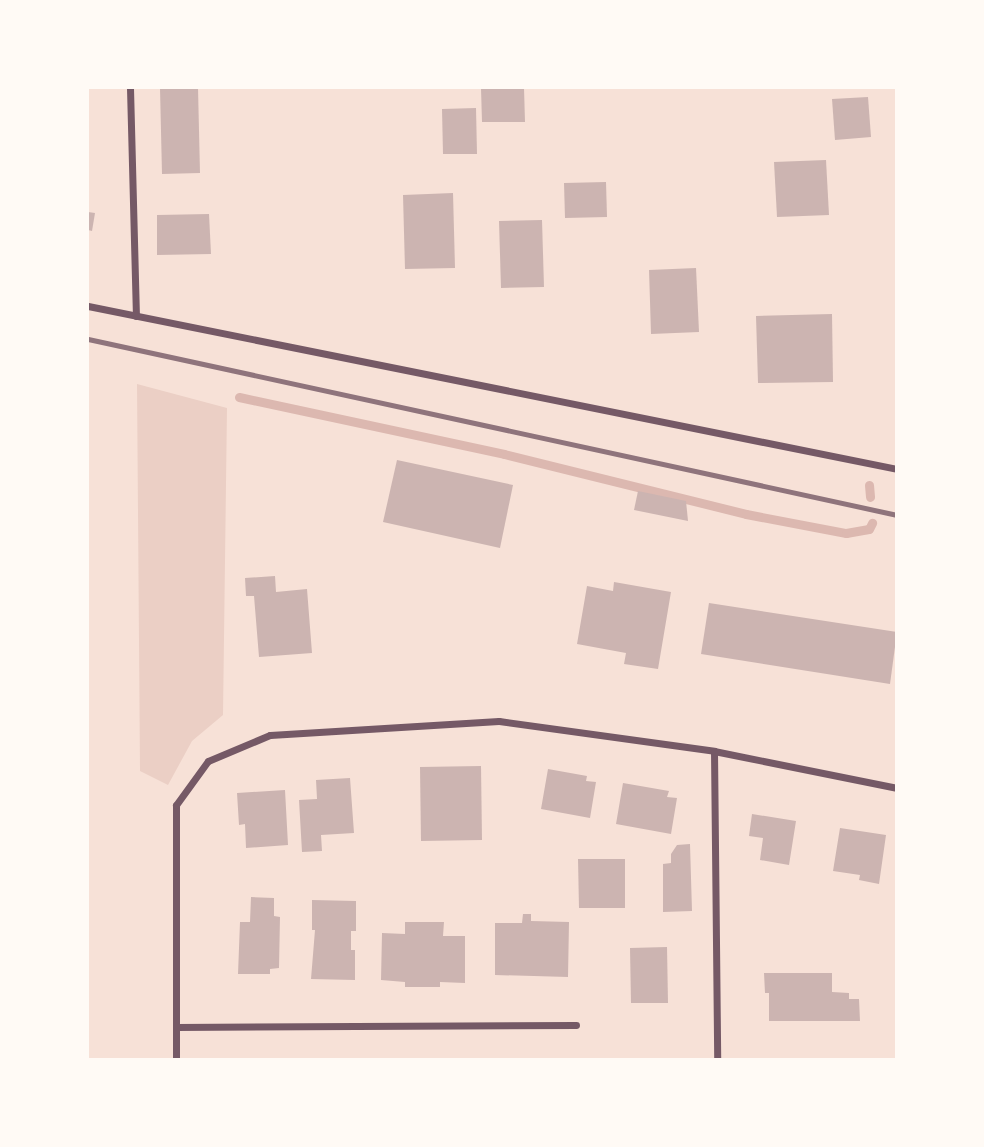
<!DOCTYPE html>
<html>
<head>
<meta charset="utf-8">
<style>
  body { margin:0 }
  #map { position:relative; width:984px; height:1147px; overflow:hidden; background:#f7e1d7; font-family:"Public Sans",sans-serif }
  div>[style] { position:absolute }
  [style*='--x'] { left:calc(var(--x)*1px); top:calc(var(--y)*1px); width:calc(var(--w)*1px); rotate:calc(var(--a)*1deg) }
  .green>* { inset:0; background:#ebcfc5 }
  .stream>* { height:9px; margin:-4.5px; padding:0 4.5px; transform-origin:4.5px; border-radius:4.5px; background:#dcb8b0 }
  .building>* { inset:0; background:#ccb4b1 }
  .minor>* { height:7px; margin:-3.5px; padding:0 3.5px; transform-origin:3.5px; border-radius:3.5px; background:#755966 }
  .rail>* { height:5px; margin:-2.5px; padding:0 2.5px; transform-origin:2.5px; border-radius:2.5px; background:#8f747c }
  span { translate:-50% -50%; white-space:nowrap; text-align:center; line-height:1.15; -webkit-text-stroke:7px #fffaf5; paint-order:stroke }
  .frame { position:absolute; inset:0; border:89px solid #fffaf5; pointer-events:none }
</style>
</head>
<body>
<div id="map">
  <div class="green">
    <div style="clip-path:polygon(137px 384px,227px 408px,223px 715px,192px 741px,168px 785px,140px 771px)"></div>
  </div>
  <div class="stream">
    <div style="--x:239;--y:397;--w:271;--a:12.1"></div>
    <div style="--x:504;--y:454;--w:249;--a:13.9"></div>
    <div style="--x:746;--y:514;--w:102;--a:10.8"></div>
    <div style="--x:846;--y:533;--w:23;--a:-10"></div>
    <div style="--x:869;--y:529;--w:7;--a:-63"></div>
    <div style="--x:869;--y:485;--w:12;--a:85"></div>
  </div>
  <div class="building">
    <div style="clip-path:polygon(160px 88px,198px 88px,200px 173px,162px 174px)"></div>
    <div style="clip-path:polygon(481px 88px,524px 88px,525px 122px,482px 122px)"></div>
    <div style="clip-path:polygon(868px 97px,871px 137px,835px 140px,832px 99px)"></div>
    <div style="clip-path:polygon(476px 108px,477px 154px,443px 154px,442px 109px)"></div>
    <div style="clip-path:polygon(826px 160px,829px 215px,777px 217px,774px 162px)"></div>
    <div style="clip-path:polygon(606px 182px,607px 217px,565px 218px,564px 183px)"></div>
    <div style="clip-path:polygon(453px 193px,455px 268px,405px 269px,403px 195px)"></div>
    <div style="clip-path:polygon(88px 212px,95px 213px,92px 231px,88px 230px)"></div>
    <div style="clip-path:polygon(209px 214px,211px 254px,157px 255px,157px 215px)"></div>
    <div style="clip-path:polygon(542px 220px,544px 287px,501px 288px,499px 221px)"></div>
    <div style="clip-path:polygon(696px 268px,699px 332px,651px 334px,649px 270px)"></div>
    <div style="clip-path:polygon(832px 314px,833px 382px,758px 383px,756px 316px)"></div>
    <div style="clip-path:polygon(397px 460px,513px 485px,500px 548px,383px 522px)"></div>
    <div style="clip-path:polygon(638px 491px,686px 501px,688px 521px,634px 510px)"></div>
    <div style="clip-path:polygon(275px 576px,276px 592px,307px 589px,312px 653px,259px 657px,254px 596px,246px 596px,245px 578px)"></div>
    <div style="clip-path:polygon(614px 582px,671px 592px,658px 669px,624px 664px,626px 653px,577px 644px,587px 586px,613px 591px)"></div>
    <div style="clip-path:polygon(709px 603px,897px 632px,890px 684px,701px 654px)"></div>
    <div style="clip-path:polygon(481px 766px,482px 840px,421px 841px,420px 767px)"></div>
    <div style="clip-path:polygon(548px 769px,587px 776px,586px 781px,596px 782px,590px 818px,541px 809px)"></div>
    <div style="clip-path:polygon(350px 778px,354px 833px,321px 835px,322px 851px,302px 852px,299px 800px,317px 799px,316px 780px)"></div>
    <div style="clip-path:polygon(623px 783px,669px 791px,667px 797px,677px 798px,671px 834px,616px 824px)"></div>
    <div style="clip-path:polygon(285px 790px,288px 845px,246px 848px,245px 824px,239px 825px,237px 793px)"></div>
    <div style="clip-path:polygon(752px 814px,796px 821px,789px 865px,760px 860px,763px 838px,749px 836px)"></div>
    <div style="clip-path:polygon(840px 828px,886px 835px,879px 884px,859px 880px,860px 875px,833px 871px)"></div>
    <div style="clip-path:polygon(690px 844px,692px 911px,663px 912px,663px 864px,671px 863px,671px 854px,677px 845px)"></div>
    <div style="clip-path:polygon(578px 859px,625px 859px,625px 908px,579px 908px)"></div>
    <div style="clip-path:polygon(251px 897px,274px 898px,274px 916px,280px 917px,279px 968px,270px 969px,270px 974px,238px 974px,240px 922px,250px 922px)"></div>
    <div style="clip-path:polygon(312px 900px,356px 901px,356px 931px,351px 931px,351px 950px,355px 950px,355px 980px,311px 979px,315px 930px,312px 930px)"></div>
    <div style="clip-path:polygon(523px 914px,531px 914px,531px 921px,569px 922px,568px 977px,495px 975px,495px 923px,522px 923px)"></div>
    <div style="clip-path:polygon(405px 922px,444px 922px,443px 936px,465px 936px,465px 983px,440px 982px,440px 987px,405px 987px,405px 982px,381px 980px,382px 933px,405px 934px)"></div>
    <div style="clip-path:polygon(667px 947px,668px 1003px,631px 1003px,630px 948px)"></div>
    <div style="clip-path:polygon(764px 973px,832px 973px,832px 992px,849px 993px,849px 999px,859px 999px,860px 1021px,769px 1021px,769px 993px,765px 993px)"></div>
  </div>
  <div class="minor">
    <div style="--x:130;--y:88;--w:228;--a:88.5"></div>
    <div style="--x:88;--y:306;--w:825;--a:11.39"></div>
    <div style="--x:714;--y:751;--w:309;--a:89.4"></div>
    <div style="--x:176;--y:1027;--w:400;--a:-0.3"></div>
    <div style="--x:176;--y:1060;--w:255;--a:-90"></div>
    <div style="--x:176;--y:805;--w:54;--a:-54"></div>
    <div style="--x:208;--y:761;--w:67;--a:-22.8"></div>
    <div style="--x:270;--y:735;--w:229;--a:-3.5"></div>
    <div style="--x:499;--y:721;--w:217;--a:7.9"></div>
    <div style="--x:714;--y:751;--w:187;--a:11.4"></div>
  </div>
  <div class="rail">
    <div style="--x:88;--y:339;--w:828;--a:12.27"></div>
  </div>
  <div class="frame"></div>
</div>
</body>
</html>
